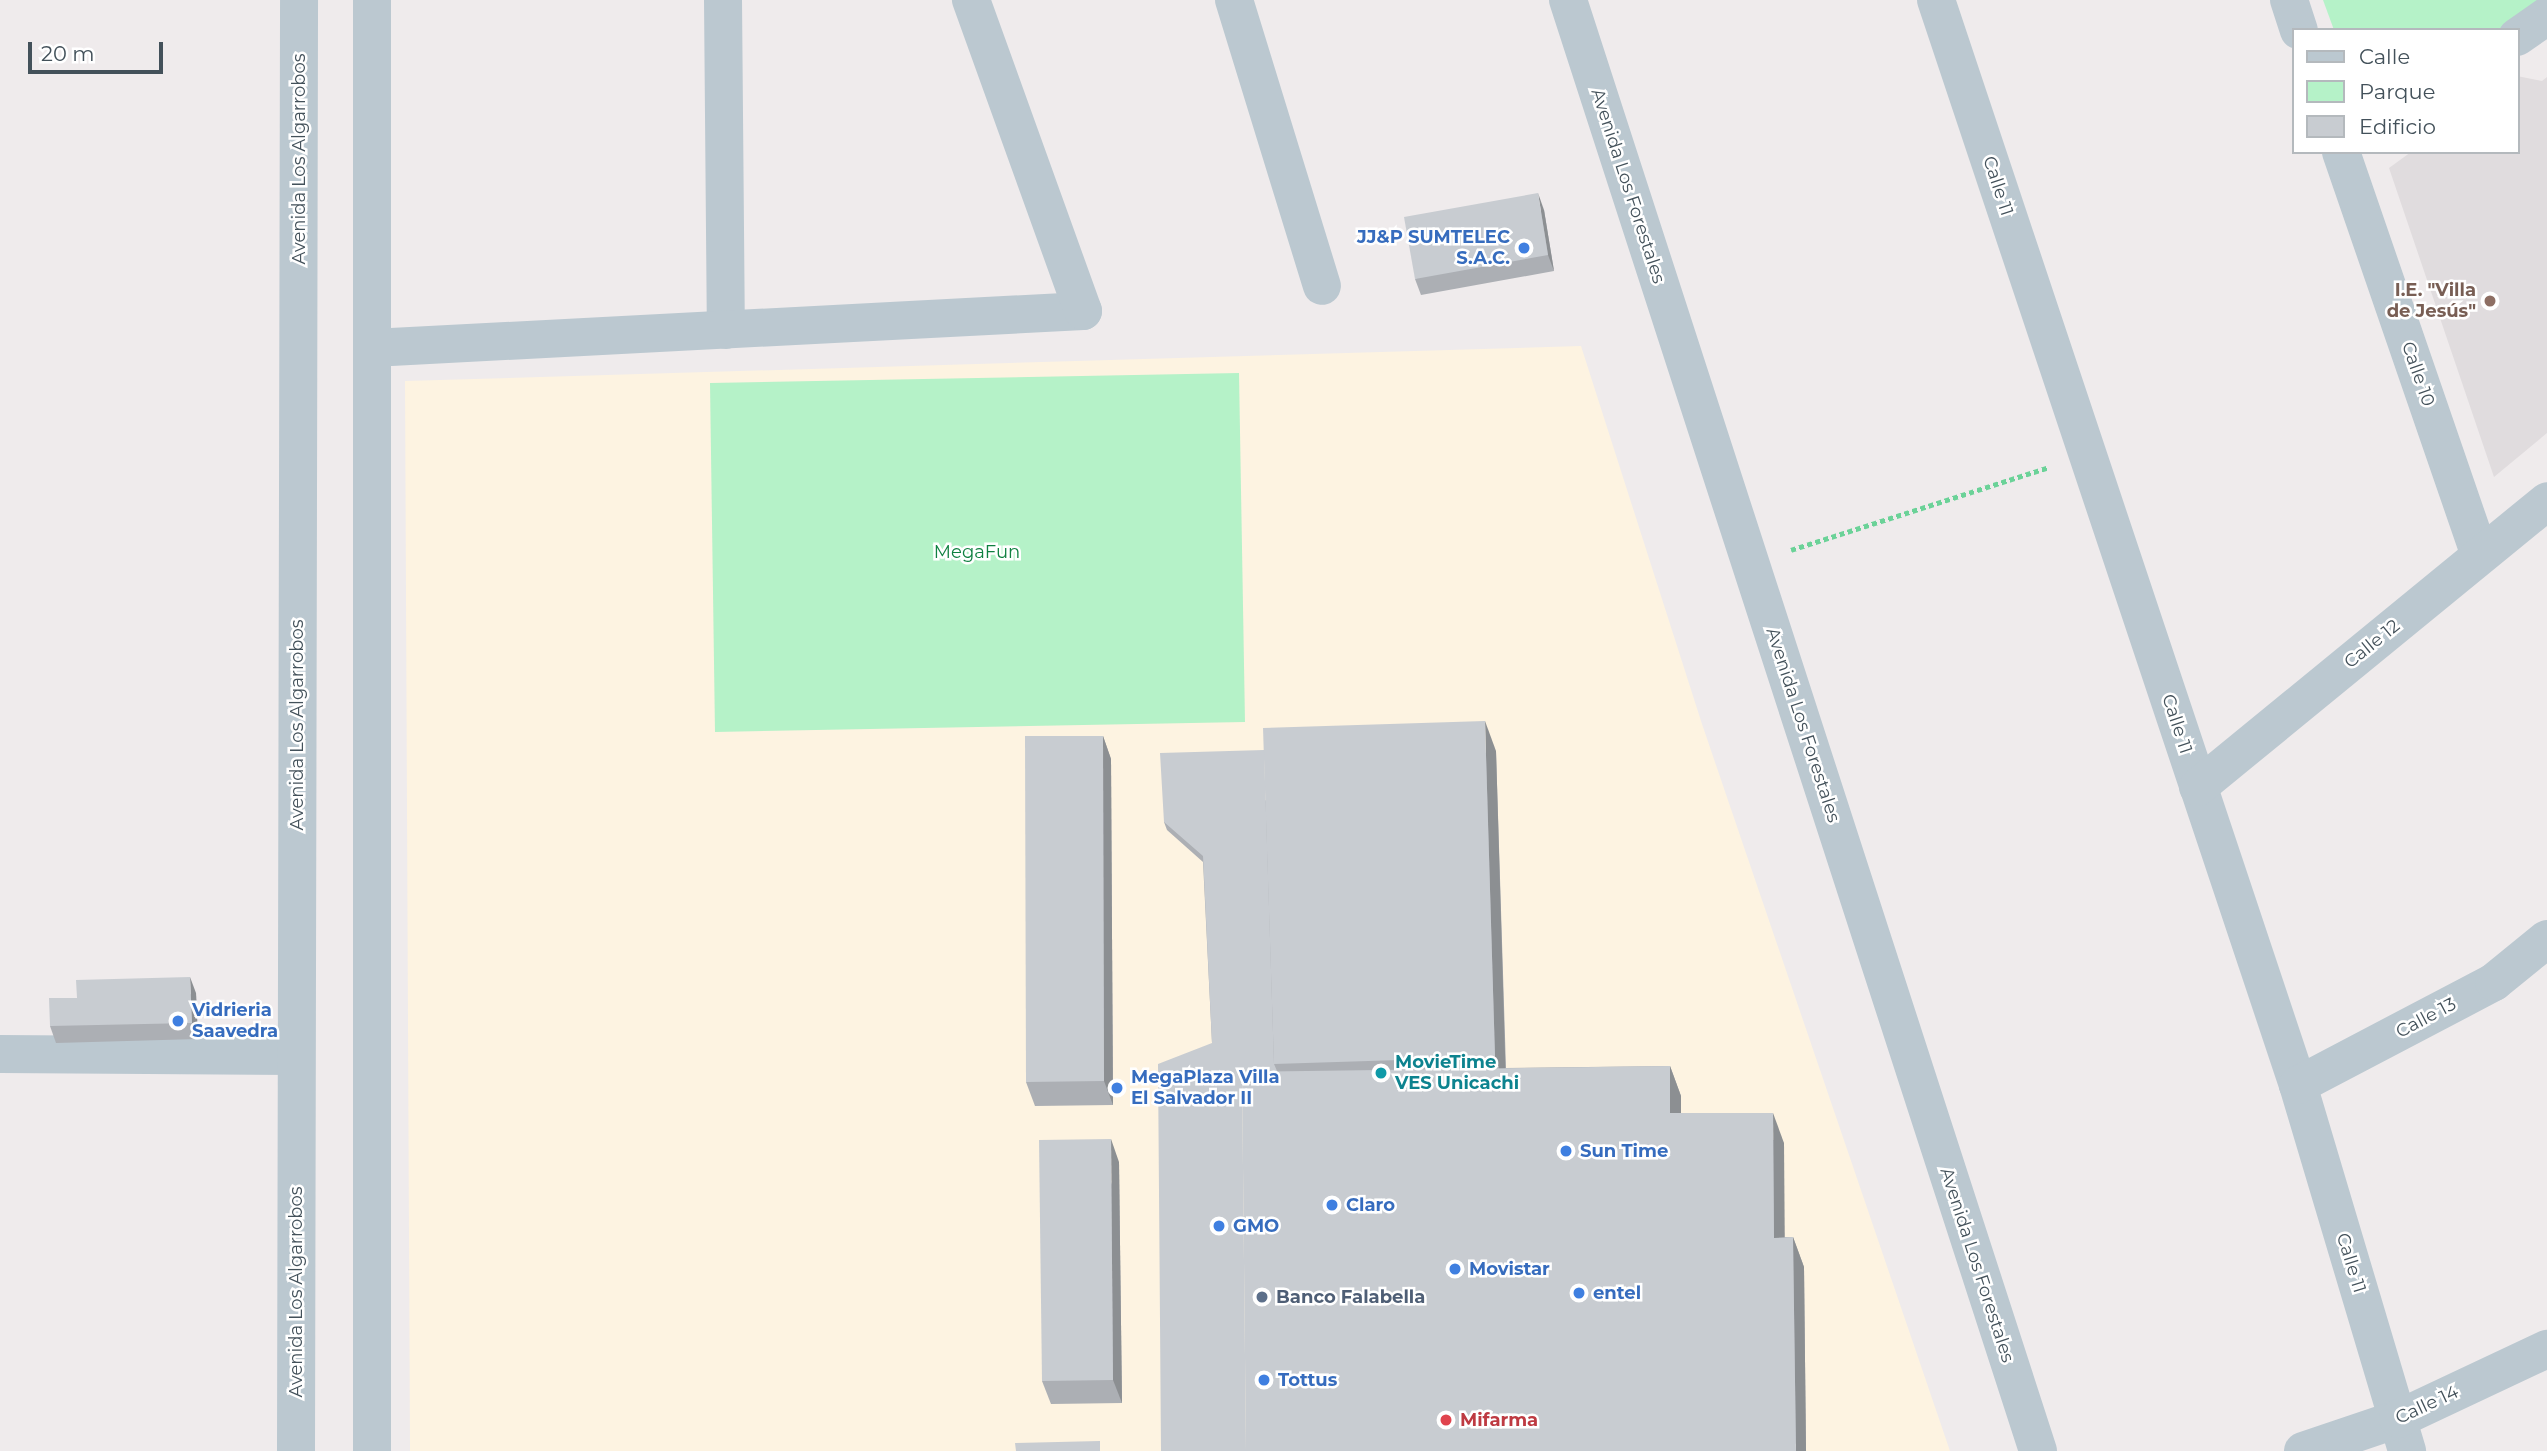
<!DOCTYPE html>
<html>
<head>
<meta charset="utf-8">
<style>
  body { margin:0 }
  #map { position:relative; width:2547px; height:1451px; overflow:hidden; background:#efebec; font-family:Montserrat,sans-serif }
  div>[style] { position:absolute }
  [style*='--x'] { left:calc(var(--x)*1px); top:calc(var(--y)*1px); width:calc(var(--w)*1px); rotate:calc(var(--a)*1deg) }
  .commercial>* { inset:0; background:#fdf3e1 }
  .education>* { inset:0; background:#e0dcde }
  .green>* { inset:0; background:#b5f2c8 }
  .path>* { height:4.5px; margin-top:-2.25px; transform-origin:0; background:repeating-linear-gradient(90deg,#6bd298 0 5px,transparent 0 8.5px) }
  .pedestrian>* { height:38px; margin:-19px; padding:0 19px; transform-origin:19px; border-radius:19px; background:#bbc8d0 }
  .minor>* { height:38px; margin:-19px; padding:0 19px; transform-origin:19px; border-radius:19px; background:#bbc8d0 }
  .tertiary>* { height:38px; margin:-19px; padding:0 19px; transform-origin:19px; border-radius:19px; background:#bbc8d0 }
  .wall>* { inset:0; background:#acafb4 }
  .shaded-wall>* { inset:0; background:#8c8f92 }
  .building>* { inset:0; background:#c8ccd1 }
  .dots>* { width:19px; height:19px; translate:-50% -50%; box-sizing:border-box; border:4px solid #fff; border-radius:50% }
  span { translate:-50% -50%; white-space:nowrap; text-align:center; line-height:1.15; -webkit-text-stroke:5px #fff; paint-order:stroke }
  .street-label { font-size:18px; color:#43515a }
  .shop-label { font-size:18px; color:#366cbe; font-weight:700 }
  .right { translate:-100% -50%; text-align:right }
  .left { translate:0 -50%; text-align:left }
  .education-label { font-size:18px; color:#785e54; font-weight:700 }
  .park-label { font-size:18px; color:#0f8040 }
  .culture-label { font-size:18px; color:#0d838f; font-weight:700 }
  .service-label { font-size:18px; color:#4e5e75; font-weight:700 }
  .health-label { font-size:18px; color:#be3a42; font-weight:700 }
  .legend { position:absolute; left:2292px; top:28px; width:228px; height:126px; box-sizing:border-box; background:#fff; border:2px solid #b4b9bd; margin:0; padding:9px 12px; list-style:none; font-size:21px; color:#43515a }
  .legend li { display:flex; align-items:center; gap:14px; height:35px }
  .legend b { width:35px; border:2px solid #b4b9bd }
  .scale { position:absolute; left:28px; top:42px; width:135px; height:32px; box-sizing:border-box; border:4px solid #43515a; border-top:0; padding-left:9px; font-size:21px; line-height:24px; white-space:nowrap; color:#43515a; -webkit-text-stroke:5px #fff; paint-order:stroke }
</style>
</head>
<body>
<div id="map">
  <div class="commercial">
    <div style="clip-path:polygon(1581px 346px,1702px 724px,1950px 1451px,410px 1451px,405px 381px)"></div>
  </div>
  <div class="education">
    <div style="clip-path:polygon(2517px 76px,2542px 81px,2547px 77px,2547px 433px,2494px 477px,2389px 168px,2411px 152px,2517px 152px)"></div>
  </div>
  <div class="green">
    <div style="clip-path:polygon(2323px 0,2547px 0,2507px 30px,2334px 30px)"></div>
    <div style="clip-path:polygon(1239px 373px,1245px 722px,715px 732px,710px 383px)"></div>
  </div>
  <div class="path">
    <div style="--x:1791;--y:550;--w:271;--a:-17.8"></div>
  </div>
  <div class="pedestrian">
    <div style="--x:0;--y:1054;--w:296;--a:0.4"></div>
  </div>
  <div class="minor">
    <div style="--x:723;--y:0;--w:330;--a:89.5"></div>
    <div style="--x:1234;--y:0;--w:299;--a:72.9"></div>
    <div style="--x:1936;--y:0;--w:1144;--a:71.55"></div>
    <div style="--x:2298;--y:1085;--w:382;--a:73.4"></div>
    <div style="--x:2289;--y:0;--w:32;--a:72"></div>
    <div style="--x:2517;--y:37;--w:37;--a:-35"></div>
    <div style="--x:2341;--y:152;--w:426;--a:71"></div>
    <div style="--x:372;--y:348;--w:712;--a:-2.98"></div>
    <div style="--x:1083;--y:311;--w:331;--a:-109.8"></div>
    <div style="--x:2198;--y:787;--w:451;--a:-39.3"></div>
    <div style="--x:2298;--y:1085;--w:221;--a:-27.7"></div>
    <div style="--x:2494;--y:982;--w:68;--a:-39.1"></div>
    <div style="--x:2303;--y:1451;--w:100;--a:-18.6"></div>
    <div style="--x:2398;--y:1419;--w:165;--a:-25.2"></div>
  </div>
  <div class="tertiary">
    <div style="--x:1568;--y:0;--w:1525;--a:72.05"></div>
    <div style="--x:296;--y:1451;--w:1451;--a:-89.88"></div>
    <div style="--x:372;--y:1451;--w:1451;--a:-90"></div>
  </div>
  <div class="wall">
    <div style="clip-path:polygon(1544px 210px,1554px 271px,1421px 295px,1415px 279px)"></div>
    <div style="clip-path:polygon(1103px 736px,1111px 759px,1113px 1105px,1035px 1106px,1026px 1082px)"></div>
    <div style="clip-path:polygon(1496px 751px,1506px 1068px,1670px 1066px,1681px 1096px,1681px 1113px,1784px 1143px,1784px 1237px,1793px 1237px,1804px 1267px,1806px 1451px,1212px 1043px,1203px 862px,1167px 830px,1164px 822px)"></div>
    <div style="clip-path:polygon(196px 993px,198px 1039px,56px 1043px,50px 1026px)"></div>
    <div style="clip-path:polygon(1119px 1162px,1122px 1403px,1051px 1404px,1042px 1381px)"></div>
  </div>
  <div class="shaded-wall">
    <div style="clip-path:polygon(1538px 193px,1544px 210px,1554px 271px,1548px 255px)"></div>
    <div style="clip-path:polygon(1485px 721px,1496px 751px,1506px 1087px,1495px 1057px)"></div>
    <div style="clip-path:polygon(1103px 736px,1111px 759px,1113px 1105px,1104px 1081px)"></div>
    <div style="clip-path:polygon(190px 977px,196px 993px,198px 1039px,192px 1023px)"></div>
    <div style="clip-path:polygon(1670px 1066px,1681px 1096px,1681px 1143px,1670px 1113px)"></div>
    <div style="clip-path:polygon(1773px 1113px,1784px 1143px,1785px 1268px,1774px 1238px)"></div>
    <div style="clip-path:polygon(1111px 1139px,1119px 1162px,1122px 1403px,1113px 1380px)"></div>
    <div style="clip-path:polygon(1793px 1237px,1804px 1267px,1806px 1451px,1796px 1451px)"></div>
  </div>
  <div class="building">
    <div style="clip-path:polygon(1538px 193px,1548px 255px,1415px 279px,1404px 217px)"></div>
    <div style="clip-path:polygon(1485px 721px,1495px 1057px,1274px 1064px,1263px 728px)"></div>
    <div style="clip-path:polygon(1025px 736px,1103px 736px,1104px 1081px,1026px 1082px)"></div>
    <div style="clip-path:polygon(1264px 750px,1274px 1064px,1277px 1071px,1242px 1072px,1246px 1451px,1161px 1451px,1158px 1064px,1212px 1043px,1203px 856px,1164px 822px,1160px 753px)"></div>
    <div style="clip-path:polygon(190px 977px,192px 1023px,50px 1026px,49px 998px,77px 998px,76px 980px)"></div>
    <div style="clip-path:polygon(1670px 1066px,1670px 1113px,1773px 1113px,1774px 1238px,1793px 1237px,1796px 1451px,1246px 1451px,1242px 1072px)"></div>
    <div style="clip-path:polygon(1111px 1139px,1113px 1380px,1042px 1381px,1039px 1140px)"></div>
    <div style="clip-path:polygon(1100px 1441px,1100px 1451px,1016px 1451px,1015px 1443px)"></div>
  </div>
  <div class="dots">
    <div style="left:1524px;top:248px;background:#3f7fe0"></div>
    <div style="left:2490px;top:301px;background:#8d6e63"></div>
    <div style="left:178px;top:1021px;background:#3f7fe0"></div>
    <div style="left:1381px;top:1073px;background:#0f9aa8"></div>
    <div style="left:1117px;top:1088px;background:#3f7fe0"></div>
    <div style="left:1566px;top:1151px;background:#3f7fe0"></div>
    <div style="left:1332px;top:1205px;background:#3f7fe0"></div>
    <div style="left:1219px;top:1226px;background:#3f7fe0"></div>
    <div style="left:1455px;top:1269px;background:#3f7fe0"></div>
    <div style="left:1579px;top:1293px;background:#3f7fe0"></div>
    <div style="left:1262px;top:1297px;background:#5c6f8a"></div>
    <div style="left:1264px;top:1380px;background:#3f7fe0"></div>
    <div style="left:1446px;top:1420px;background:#e0444e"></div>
  </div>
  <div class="street-label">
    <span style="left:299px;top:159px;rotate:-90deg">Avenida Los Algarrobos</span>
    <span style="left:1628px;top:186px;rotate:72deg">Avenida Los Forestales</span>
    <span style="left:1998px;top:186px;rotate:72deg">Calle 11</span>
    <span style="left:2418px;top:374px;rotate:71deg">Calle 10</span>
    <span style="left:2372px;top:644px;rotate:-39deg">Calle 12</span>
    <span style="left:2177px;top:724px;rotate:72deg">Calle 11</span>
    <span style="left:297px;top:725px;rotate:-90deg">Avenida Los Algarrobos</span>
    <span style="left:1803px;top:725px;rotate:72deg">Avenida Los Forestales</span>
    <span style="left:2426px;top:1018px;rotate:-28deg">Calle 13</span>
    <span style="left:2351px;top:1263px;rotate:73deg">Calle 11</span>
    <span style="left:1977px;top:1265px;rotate:72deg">Avenida Los Forestales</span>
    <span style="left:296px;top:1292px;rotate:-90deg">Avenida Los Algarrobos</span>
    <span style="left:2427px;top:1405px;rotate:-25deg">Calle 14</span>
  </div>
  <div class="shop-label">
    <span class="right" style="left:1510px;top:248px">JJ&amp;P SUMTELEC<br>S.A.C.</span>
    <span class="left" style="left:192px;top:1021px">Vidrieria<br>Saavedra</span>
    <span class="left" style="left:1131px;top:1088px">MegaPlaza Villa<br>El Salvador II</span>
    <span class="left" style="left:1580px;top:1151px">Sun Time</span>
    <span class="left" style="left:1346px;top:1205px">Claro</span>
    <span class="left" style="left:1233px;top:1226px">GMO</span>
    <span class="left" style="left:1469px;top:1269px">Movistar</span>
    <span class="left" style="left:1593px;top:1293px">entel</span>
    <span class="left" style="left:1278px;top:1380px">Tottus</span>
  </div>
  <div class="education-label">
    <span class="right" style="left:2476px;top:301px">I.E. "Villa<br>de Jesús"</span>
  </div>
  <div class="park-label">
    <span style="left:977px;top:552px">MegaFun</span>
  </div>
  <div class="culture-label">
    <span class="left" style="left:1395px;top:1073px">MovieTime<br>VES Unicachi</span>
  </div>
  <div class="service-label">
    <span class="left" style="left:1276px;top:1297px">Banco Falabella</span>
  </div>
  <div class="health-label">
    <span class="left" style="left:1460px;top:1420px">Mifarma</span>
  </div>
  <ul class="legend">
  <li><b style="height:9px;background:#bbc8d0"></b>Calle</li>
  <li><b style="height:19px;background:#b5f2c8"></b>Parque</li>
  <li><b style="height:19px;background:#c8ccd1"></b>Edificio</li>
  </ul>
  <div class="scale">20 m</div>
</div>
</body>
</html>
